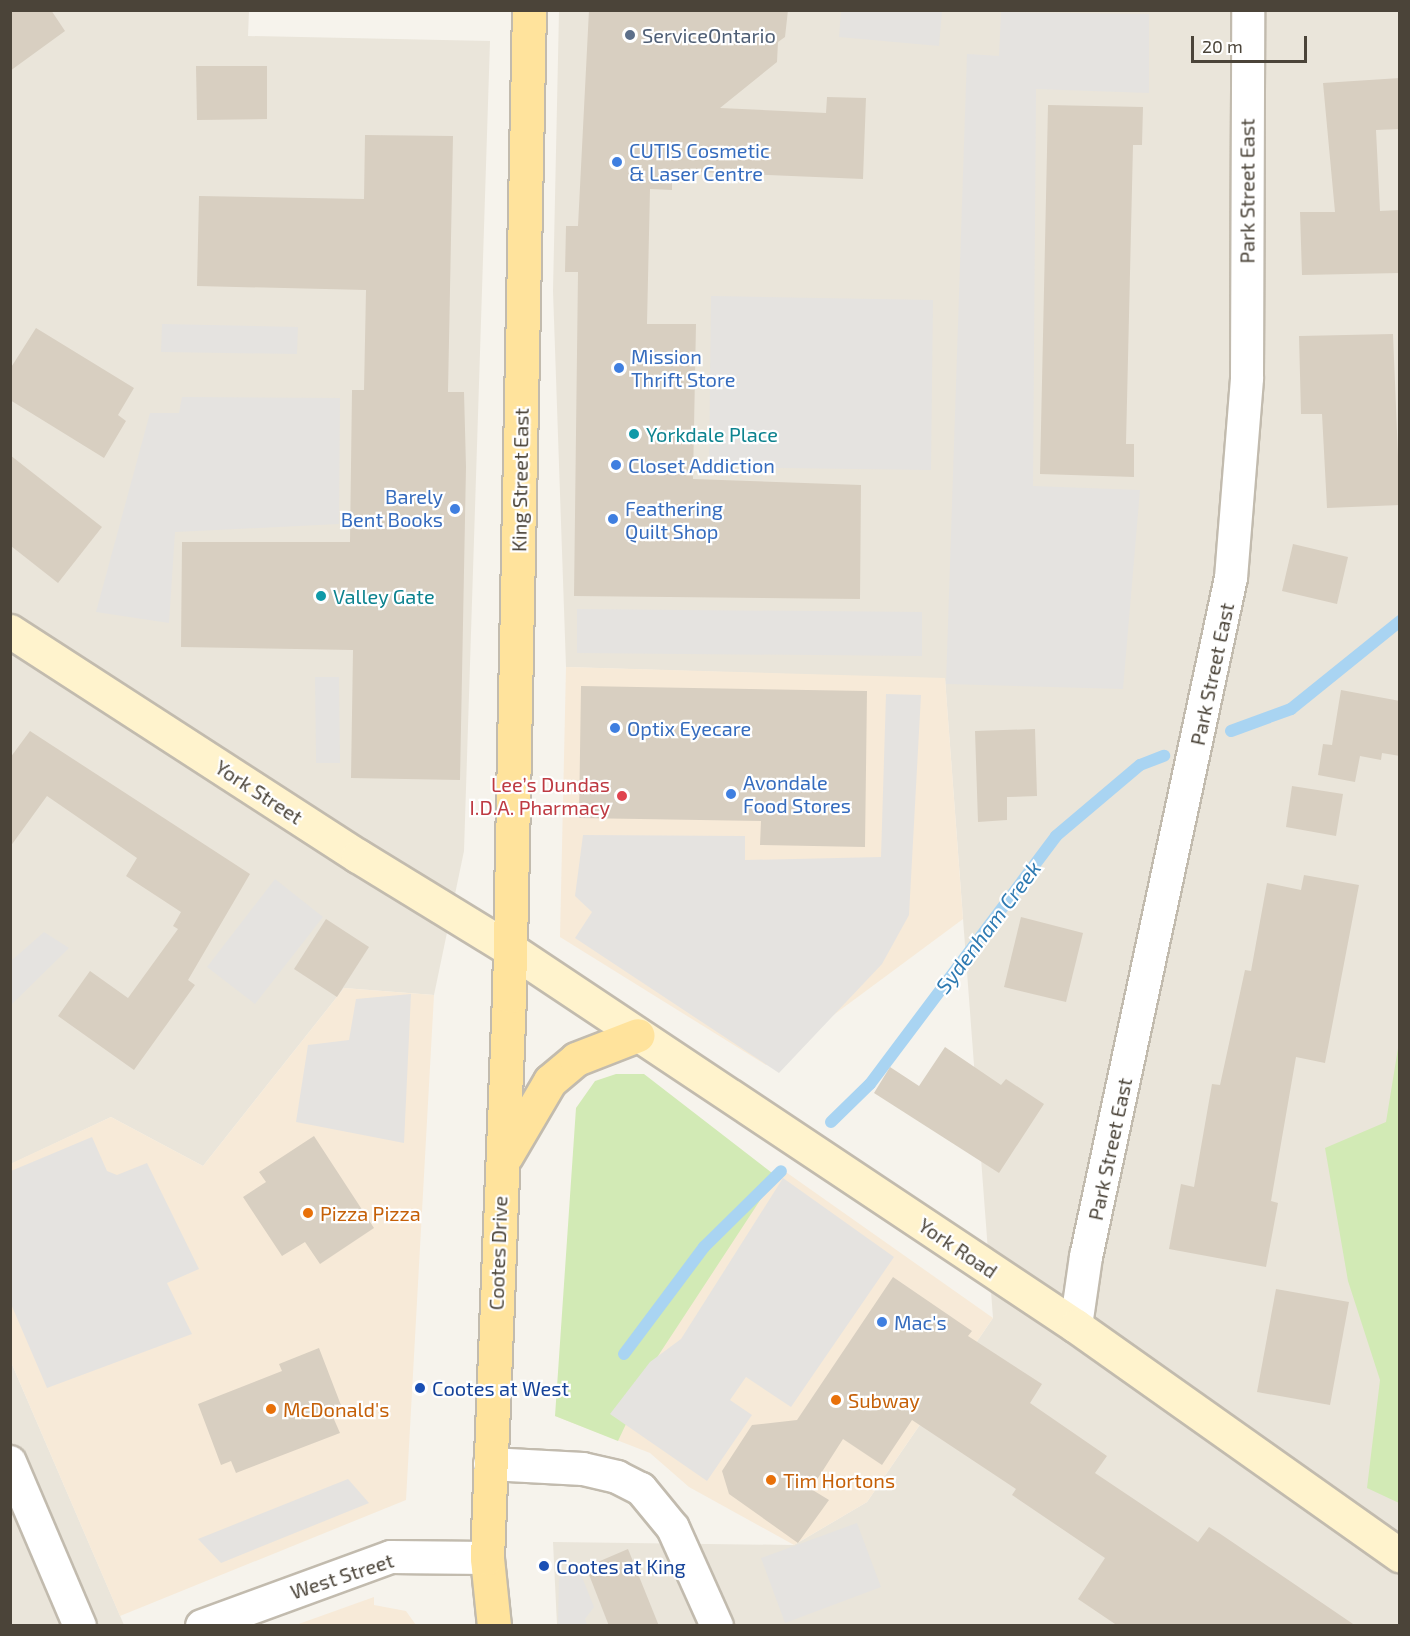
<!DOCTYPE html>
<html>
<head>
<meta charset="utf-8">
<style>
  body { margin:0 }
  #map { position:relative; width:1410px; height:1636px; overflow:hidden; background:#f6f3ec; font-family:"Exo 2",sans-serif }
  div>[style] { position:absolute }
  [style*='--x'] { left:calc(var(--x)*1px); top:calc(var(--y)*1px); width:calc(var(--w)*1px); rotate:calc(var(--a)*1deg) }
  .residential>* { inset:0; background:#eae5da }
  .commercial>* { inset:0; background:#f7ead8 }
  .green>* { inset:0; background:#d2eab5 }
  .parking>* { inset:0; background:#e5e3e0 }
  .stream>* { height:12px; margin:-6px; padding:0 6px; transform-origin:6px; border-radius:6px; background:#a9d4f2 }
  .building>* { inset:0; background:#d8cfc1 }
  .roads { filter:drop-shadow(2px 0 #c2bbae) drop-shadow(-2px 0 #c2bbae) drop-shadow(0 2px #c2bbae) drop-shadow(0 -2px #c2bbae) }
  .street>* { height:32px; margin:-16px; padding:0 16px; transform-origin:16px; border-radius:16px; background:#fff }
  .secondary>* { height:33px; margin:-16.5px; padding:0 16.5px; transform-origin:16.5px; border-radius:16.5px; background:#fff3cd }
  .primary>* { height:33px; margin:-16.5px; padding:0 16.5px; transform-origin:16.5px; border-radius:16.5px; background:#ffe39c }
  .dots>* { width:16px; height:16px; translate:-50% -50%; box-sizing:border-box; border:3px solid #fff; border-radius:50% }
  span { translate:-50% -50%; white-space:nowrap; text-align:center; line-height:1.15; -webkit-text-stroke:4.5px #fff; paint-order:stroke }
  .service-label { font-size:20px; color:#4e5e75 }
  .left { translate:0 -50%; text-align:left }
  .shop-label { font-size:20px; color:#366cbe }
  .right { translate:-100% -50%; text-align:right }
  .street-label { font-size:20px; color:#4b4439 }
  .culture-label { font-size:20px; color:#0d838f }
  .health-label { font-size:20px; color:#be3a42 }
  .food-label { font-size:20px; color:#c56008 }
  .transit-label { font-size:20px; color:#164399 }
  .water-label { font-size:21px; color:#2e7ab2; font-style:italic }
  .frame { position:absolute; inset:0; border:12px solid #4b4439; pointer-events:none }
  .scale { position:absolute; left:1191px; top:36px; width:116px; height:27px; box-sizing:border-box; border:3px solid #4b4439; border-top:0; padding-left:8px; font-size:18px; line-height:21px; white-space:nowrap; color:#4b4439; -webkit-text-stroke:4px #fff; paint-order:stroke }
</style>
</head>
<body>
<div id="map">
  <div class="residential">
    <div style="clip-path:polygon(10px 11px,249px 11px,248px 36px,490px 41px,464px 851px,434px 995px,344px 988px,203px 1166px,111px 1117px,11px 1164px)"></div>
    <div style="clip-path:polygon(559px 11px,1399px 11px,1399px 1625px,557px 1625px,553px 1542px,794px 1545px,867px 1502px,993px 1318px,945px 679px,566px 667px,553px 291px)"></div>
    <div style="clip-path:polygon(11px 1362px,124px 1625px,11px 1625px)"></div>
  </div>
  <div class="commercial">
    <div style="clip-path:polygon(566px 667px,945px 678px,963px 919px,766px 1065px,560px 937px)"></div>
    <div style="clip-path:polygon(344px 988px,434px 995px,406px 1500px,120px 1616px,11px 1362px,10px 1164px,111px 1117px,203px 1166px)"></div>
    <div style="clip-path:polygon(783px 1170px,993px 1318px,867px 1502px,794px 1545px,689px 1487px,650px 1453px,555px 1416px)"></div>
    <div style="clip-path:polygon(374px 1597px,374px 1605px,406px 1611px,416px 1625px,293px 1626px)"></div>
  </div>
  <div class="green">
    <div style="clip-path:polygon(1399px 1042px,1399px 1503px,1367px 1488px,1380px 1380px,1348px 1281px,1325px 1148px,1386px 1122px)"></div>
    <div style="clip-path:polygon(616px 1074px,644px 1074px,776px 1176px,658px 1356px,618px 1441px,555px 1416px,576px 1108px,595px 1081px)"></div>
  </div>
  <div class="parking">
    <div style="clip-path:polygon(841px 11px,942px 11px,939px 46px,839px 37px)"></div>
    <div style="clip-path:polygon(1001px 12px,1149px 14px,1149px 93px,1036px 89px,1033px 486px,1140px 490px,1123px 689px,946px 684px,967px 54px,999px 56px)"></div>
    <div style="clip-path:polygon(711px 296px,933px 300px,931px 470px,709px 467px)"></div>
    <div style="clip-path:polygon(162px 324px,298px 327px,297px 354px,161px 352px)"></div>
    <div style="clip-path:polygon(182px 397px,340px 398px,339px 524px,175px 532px,169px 623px,96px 612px,150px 413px,179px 413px)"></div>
    <div style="clip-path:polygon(577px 609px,922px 612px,922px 656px,577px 653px)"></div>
    <div style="clip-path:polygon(315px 677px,339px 677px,340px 763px,316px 763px)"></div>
    <div style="clip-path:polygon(886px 694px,921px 695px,909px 915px,882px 964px,779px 1073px,575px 938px,592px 912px,575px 896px,583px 835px,745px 836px,745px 860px,881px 857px)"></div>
    <div style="clip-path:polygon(275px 879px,323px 917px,255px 1004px,207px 967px)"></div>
    <div style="clip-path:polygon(44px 932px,69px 948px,11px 1005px,11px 961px)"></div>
    <div style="clip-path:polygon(411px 994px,404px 1143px,296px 1122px,308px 1045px,349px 1040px,356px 999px)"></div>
    <div style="clip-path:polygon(92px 1137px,107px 1171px,117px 1175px,147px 1163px,199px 1269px,167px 1283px,192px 1334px,47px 1388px,11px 1304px,11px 1171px)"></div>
    <div style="clip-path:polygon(783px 1178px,894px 1257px,791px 1407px,746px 1377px,730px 1400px,752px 1415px,707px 1481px,610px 1414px,650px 1362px,681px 1339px)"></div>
    <div style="clip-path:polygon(348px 1479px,369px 1503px,221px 1563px,198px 1539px)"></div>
    <div style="clip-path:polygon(857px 1523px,881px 1587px,785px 1623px,761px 1558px)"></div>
    <div style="clip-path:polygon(578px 1567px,594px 1607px,585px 1619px,587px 1625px,558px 1625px,559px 1578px)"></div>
  </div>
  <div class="stream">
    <div style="--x:1231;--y:731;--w:64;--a:-20.1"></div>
    <div style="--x:1291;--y:709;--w:140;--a:-38.9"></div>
    <div style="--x:831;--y:1122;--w:54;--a:-44.3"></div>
    <div style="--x:870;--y:1084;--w:310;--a:-53.1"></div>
    <div style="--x:1056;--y:836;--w:110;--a:-40.2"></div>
    <div style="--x:1140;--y:765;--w:26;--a:-21"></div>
    <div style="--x:624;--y:1354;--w:134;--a:-53.2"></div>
    <div style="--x:704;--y:1247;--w:108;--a:-44.6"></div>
  </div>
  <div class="building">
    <div style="clip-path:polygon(10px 10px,51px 10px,65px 31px,10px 71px)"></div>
    <div style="clip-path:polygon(589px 10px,788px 10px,785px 37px,778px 42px,777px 62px,720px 108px,826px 113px,827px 97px,866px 98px,863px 179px,672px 171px,672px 190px,650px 189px,647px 324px,696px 324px,693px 479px,861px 485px,860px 599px,574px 596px,578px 272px,565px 272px,566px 226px,578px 226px)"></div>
    <div style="clip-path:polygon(196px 66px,267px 66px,267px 119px,197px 120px)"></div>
    <div style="clip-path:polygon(1400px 78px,1400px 129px,1376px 130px,1380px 211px,1400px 210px,1400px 273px,1302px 275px,1300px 212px,1335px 212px,1323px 83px)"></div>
    <div style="clip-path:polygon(1048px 105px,1143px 107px,1142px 145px,1133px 145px,1126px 444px,1134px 444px,1134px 477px,1040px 474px)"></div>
    <div style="clip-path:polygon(365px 135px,453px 136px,448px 392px,464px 392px,466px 467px,460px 780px,351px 778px,353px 650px,181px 647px,182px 542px,350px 542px,352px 390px,364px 390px,366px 290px,197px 286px,199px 196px,364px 199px)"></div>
    <div style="clip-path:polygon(36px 328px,134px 388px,118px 415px,126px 421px,104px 458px,10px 400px,10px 369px)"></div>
    <div style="clip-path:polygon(1393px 334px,1400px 505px,1327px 508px,1322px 414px,1301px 414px,1299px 336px)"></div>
    <div style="clip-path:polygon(10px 455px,102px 527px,58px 583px,11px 546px)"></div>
    <div style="clip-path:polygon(1293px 544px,1348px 557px,1337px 604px,1282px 591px)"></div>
    <div style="clip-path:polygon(581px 686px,867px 691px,865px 847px,760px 845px,761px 821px,579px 818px)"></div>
    <div style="clip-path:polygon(1341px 690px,1400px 701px,1400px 756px,1382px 753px,1381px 760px,1360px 756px,1355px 782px,1318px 775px,1323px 744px,1332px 745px)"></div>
    <div style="clip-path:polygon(1035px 729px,1037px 796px,1007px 797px,1007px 820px,978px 822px,975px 731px)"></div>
    <div style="clip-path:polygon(30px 731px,250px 874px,188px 980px,195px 985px,134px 1070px,58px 1016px,90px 971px,128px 998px,178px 929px,173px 926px,181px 912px,126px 876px,137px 858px,47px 796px,10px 847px,10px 758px)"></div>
    <div style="clip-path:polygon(1292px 786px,1343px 794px,1336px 836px,1286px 827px)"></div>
    <div style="clip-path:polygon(1304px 875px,1359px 885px,1325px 1063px,1296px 1057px,1271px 1201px,1278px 1203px,1266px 1267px,1169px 1249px,1181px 1184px,1194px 1187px,1212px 1084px,1220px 1085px,1245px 970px,1251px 971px,1267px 883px,1301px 890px)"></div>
    <div style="clip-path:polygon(1021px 917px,1083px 933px,1066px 1002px,1004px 987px)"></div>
    <div style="clip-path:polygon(326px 919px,369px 947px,337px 997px,294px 969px)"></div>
    <div style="clip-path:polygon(945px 1047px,1001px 1085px,1006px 1079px,1044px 1104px,999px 1173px,874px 1093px,890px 1067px,919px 1086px)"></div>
    <div style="clip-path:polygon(314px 1136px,374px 1228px,320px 1264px,305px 1242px,282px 1256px,243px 1197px,266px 1182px,259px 1172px)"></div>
    <div style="clip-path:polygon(893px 1277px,972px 1331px,968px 1336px,1042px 1384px,1030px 1403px,1107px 1456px,1095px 1473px,1198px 1542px,1209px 1527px,1219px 1533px,1356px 1626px,1118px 1626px,1078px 1599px,1105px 1558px,1012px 1495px,1016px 1489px,912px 1420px,882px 1465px,843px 1439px,811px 1489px,829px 1500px,798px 1543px,729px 1494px,722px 1471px,752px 1425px,797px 1420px)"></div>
    <div style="clip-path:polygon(1276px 1289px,1349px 1302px,1330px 1405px,1257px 1392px)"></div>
    <div style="clip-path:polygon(319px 1348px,344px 1413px,333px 1417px,340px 1433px,236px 1473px,231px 1461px,221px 1465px,198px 1404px,282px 1371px,279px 1364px)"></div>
    <div style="clip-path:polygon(628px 1549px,659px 1626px,609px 1626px,586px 1567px)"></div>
  </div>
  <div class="roads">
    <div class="street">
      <div style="--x:1076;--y:1326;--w:70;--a:-81.8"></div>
      <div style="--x:1086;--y:1257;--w:694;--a:-77.95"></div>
      <div style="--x:1231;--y:578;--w:201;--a:-85.4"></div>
      <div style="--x:1247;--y:378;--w:368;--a:-89.8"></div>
      <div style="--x:10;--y:1462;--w:178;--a:66.9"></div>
      <div style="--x:490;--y:1464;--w:93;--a:3.1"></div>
      <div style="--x:583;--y:1469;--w:35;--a:13"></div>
      <div style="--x:617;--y:1477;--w:27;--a:27"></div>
      <div style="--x:641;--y:1489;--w:50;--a:50.6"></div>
      <div style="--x:673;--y:1528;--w:107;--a:65.8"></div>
      <div style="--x:202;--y:1626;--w:201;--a:-20.1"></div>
      <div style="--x:391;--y:1557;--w:96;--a:0.6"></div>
    </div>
    <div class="secondary">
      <div style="--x:10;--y:631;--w:414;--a:32.9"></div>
      <div style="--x:358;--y:856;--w:178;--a:31.5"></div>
      <div style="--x:510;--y:949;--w:680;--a:33.67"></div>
      <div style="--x:1076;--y:1326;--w:397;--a:35.3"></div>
    </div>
    <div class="primary">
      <div style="--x:506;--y:1156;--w:87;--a:-59.6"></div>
      <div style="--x:550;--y:1081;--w:34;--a:-40"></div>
      <div style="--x:576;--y:1059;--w:66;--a:-21.2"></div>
      <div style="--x:494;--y:1626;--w:68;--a:-95.9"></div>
      <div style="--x:487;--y:1558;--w:562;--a:-87.76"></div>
      <div style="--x:509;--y:996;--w:986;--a:-88.84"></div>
    </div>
  </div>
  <div class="dots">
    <div style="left:630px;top:35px;background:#5c6f8a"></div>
    <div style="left:617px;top:162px;background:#3f7fe0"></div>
    <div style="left:619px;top:368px;background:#3f7fe0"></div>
    <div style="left:634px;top:434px;background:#0f9aa8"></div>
    <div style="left:616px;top:465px;background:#3f7fe0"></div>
    <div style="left:455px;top:509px;background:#3f7fe0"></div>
    <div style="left:613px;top:519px;background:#3f7fe0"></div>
    <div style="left:321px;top:596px;background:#0f9aa8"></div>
    <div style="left:615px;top:728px;background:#3f7fe0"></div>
    <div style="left:731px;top:794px;background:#3f7fe0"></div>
    <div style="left:622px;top:796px;background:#e0444e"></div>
    <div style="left:308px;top:1213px;background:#e8710a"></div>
    <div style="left:882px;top:1322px;background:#3f7fe0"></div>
    <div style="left:420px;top:1388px;background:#1a4fb4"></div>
    <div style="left:836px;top:1400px;background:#e8710a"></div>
    <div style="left:271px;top:1409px;background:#e8710a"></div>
    <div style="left:771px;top:1480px;background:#e8710a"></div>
    <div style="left:544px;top:1566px;background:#1a4fb4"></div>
  </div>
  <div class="service-label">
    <span class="left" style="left:642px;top:35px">ServiceOntario</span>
  </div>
  <div class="shop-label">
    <span class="left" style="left:629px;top:162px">CUTIS Cosmetic<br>&amp; Laser Centre</span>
    <span class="left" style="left:631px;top:368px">Mission<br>Thrift Store</span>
    <span class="left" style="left:628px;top:465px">Closet Addiction</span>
    <span class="right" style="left:443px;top:508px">Barely<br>Bent Books</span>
    <span class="left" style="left:625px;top:520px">Feathering<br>Quilt Shop</span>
    <span class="left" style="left:627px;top:728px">Optix Eyecare</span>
    <span class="left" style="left:743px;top:794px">Avondale<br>Food Stores</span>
    <span class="left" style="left:894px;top:1322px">Mac's</span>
  </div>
  <div class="street-label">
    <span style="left:1247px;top:191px;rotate:-90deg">Park Street East</span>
    <span style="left:520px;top:480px;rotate:-89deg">King Street East</span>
    <span style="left:1212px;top:674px;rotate:-78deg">Park Street East</span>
    <span style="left:259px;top:792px;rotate:33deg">York Street</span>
    <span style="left:1110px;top:1149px;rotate:-78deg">Park Street East</span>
    <span style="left:958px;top:1248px;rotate:34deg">York Road</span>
    <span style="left:498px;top:1253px;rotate:-88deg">Cootes Drive</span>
    <span style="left:342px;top:1576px;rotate:-18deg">West Street</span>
  </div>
  <div class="culture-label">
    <span class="left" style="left:646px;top:434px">Yorkdale Place</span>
    <span class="left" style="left:333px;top:596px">Valley Gate</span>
  </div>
  <div class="health-label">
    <span class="right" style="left:610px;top:796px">Lee’s Dundas<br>I.D.A. Pharmacy</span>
  </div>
  <div class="food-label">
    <span class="left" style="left:320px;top:1213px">Pizza Pizza</span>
    <span class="left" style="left:848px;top:1400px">Subway</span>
    <span class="left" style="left:283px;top:1409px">McDonald's</span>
    <span class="left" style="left:783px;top:1480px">Tim Hortons</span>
  </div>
  <div class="transit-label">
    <span class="left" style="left:432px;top:1388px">Cootes at West</span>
    <span class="left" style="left:556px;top:1566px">Cootes at King</span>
  </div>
  <div class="water-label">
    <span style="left:988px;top:927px;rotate:-53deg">Sydenham Creek</span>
  </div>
  <div class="frame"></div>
  <div class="scale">20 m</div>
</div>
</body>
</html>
